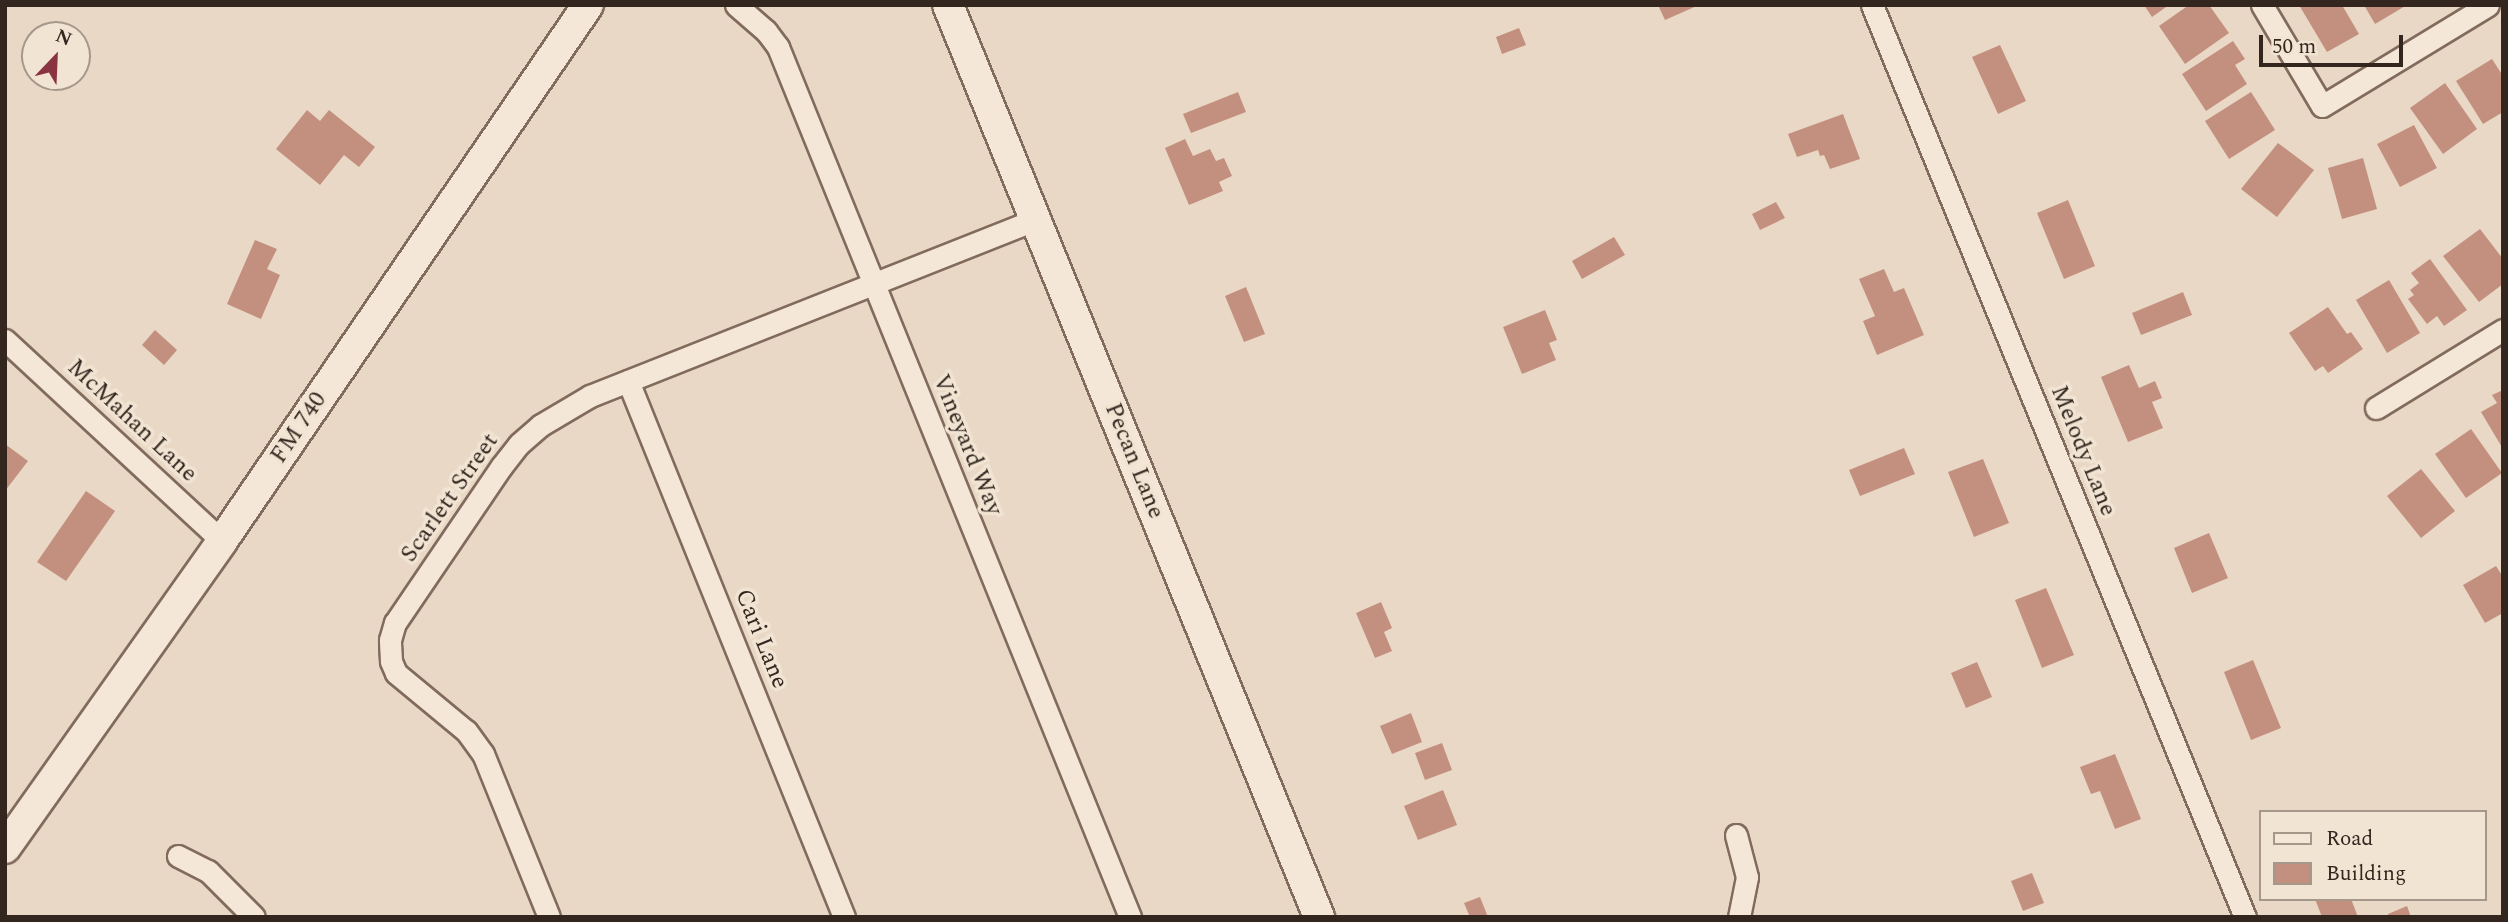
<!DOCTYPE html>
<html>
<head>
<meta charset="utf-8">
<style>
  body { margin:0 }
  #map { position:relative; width:2508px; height:922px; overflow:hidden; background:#e9d8c5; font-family:Spectral,serif }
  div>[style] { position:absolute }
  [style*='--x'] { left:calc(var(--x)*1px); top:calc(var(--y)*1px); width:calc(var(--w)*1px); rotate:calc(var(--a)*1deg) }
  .building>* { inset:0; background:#c3907f }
  .roads { filter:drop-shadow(2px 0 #816b5d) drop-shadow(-2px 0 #816b5d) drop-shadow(0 2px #816b5d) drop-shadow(0 -2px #816b5d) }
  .street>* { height:21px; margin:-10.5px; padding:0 10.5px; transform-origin:10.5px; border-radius:10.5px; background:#f5e7d7 }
  .secondary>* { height:30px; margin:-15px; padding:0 15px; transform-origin:15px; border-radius:15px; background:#f5e7d7 }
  span { translate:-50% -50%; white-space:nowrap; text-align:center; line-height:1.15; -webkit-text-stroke:7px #f1e4d3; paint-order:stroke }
  .street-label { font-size:24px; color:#33261f }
  .frame { position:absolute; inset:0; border:7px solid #33261f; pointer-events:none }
  .legend { position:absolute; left:2259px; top:810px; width:228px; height:91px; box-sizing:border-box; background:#f1e4d3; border:2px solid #a5988b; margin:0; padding:9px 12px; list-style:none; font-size:21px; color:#33261f }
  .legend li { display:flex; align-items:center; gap:14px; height:35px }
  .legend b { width:35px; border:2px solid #a5988b }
  .north { position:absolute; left:21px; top:21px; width:70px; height:70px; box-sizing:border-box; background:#f1e4d3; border:2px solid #a5988b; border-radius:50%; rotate:23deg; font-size:19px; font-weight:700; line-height:28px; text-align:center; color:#33261f }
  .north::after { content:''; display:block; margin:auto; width:24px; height:32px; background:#8a3442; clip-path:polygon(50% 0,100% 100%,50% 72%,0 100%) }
  .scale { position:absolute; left:2259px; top:35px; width:144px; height:32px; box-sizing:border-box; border:4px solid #33261f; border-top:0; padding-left:9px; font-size:21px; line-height:24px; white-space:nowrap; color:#33261f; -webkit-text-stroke:5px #f1e4d3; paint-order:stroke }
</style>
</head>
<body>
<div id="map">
  <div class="building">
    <div style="clip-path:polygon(1658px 5px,1699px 5px,1665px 20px)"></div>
    <div style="clip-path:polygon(2144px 5px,2169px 5px,2152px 17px)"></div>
    <div style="clip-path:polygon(2189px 5px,2209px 5px,2229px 33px,2185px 64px,2159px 26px)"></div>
    <div style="clip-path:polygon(2299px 5px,2342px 5px,2359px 34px,2327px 52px)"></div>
    <div style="clip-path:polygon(2364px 5px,2407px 5px,2375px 24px)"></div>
    <div style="clip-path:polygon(1519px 28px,1526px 45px,1502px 54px,1496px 37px)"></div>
    <div style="clip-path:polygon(2233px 41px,2245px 59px,2235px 65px,2247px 84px,2206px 111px,2182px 74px)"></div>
    <div style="clip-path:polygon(2000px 45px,2026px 101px,1998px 114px,1972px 57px)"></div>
    <div style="clip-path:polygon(2492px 59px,2503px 76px,2503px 112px,2483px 124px,2456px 81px)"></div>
    <div style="clip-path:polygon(2445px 83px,2477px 129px,2443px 154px,2410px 108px)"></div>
    <div style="clip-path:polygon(1238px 92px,1246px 112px,1191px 133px,1183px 114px)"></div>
    <div style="clip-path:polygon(2251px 92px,2275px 130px,2229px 159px,2205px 121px)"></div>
    <div style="clip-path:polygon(307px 110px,320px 121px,329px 110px,375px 147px,359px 167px,344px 155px,320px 185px,276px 149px)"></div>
    <div style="clip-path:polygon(1843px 114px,1860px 159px,1830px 169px,1824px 155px,1820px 156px,1818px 150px,1797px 157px,1788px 134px)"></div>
    <div style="clip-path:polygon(2414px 125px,2437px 168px,2400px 187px,2377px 144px)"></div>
    <div style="clip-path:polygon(1185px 139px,1193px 156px,1210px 149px,1216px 161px,1224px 158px,1232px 176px,1219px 182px,1223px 191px,1189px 205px,1165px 148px)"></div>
    <div style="clip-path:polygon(2278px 143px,2314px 170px,2277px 217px,2241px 189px)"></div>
    <div style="clip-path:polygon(2363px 158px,2377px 209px,2342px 219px,2328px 168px)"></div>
    <div style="clip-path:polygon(2068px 200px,2095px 266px,2064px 279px,2037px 213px)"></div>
    <div style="clip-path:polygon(1776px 202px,1785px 218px,1760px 230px,1752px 214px)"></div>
    <div style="clip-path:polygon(2480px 229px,2503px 259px,2503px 284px,2479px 302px,2443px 256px)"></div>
    <div style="clip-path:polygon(1614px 237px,1625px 255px,1582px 279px,1572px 261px)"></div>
    <div style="clip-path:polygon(255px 240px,277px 249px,267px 269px,280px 275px,261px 319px,227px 304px)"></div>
    <div style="clip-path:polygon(2430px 259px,2467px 310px,2444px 326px,2437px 316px,2427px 324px,2408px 299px,2414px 295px,2410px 290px,2419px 283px,2411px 273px)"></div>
    <div style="clip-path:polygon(1884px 269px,1894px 292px,1904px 288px,1924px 335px,1877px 355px,1863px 321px,1875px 316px,1859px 279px)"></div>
    <div style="clip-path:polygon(2389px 280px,2420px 333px,2387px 353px,2356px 300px)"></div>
    <div style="clip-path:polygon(1246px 287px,1265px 334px,1244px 342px,1225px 296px)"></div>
    <div style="clip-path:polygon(2183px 292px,2192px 315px,2141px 335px,2132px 313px)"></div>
    <div style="clip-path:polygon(2328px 307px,2347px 334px,2351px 332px,2363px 349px,2328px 373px,2323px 366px,2315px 371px,2289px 333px)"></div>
    <div style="clip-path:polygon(1545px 310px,1557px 340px,1549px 343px,1556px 360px,1522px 374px,1503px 327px)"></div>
    <div style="clip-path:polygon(155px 330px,177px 350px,164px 365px,142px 345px)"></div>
    <div style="clip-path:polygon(2129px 365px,2139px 388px,2155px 381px,2162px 398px,2152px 402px,2163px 428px,2128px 442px,2101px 377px)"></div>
    <div style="clip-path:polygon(2503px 390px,2503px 449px,2481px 412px,2497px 403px,2492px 395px)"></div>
    <div style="clip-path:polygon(2471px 429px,2502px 473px,2466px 498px,2435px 454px)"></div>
    <div style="clip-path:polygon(5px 444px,28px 461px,5px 491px)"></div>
    <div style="clip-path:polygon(1904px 448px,1915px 474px,1860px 496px,1849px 470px)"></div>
    <div style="clip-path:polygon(1983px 459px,2009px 523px,1974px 537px,1948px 472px)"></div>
    <div style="clip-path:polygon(2421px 469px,2455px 511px,2421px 538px,2387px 496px)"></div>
    <div style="clip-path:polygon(86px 491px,115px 511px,66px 581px,37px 562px)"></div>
    <div style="clip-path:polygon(2209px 533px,2228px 578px,2192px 593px,2174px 548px)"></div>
    <div style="clip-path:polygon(2496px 566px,2503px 577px,2503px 613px,2485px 623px,2463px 585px)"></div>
    <div style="clip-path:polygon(2046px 588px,2074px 655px,2042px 668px,2015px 600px)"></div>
    <div style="clip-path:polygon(1381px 602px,1392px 628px,1384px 632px,1392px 651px,1375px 658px,1356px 613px)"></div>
    <div style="clip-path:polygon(2253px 660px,2281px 728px,2251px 740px,2224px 672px)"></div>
    <div style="clip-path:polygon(1977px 662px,1992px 697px,1966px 708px,1951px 673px)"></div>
    <div style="clip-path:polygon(1411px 713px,1422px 742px,1392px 754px,1380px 726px)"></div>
    <div style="clip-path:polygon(1442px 743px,1452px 770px,1425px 780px,1415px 753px)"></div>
    <div style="clip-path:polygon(2115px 754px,2141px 819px,2115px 829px,2100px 791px,2091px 794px,2080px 767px)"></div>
    <div style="clip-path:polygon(1443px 790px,1457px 825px,1418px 840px,1404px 806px)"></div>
    <div style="clip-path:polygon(2032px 873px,2044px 903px,2023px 911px,2011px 881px)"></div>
    <div style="clip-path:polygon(1480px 897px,1488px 917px,1470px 917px,1464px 903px)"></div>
    <div style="clip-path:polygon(2315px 899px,2351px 899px,2358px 917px,2322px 917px)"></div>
    <div style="clip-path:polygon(2407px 906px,2411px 917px,2389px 917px,2388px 914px)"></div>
  </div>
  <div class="roads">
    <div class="street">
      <div style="--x:736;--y:5;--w:40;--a:41"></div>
      <div style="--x:766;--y:31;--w:20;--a:53"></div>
      <div style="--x:778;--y:47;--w:939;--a:67.97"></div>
      <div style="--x:1872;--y:5;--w:985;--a:67.76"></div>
      <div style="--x:2262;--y:5;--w:117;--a:59.3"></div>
      <div style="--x:2322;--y:106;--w:194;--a:-31.3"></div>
      <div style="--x:5;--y:340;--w:296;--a:42.8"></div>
      <div style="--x:628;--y:381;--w:578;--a:68.05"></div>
      <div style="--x:2376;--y:408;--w:149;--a:-31.6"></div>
      <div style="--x:1736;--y:835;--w:43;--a:75.3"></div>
      <div style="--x:1747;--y:877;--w:41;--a:101.3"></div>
      <div style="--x:178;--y:856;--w:34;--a:27"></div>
      <div style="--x:208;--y:871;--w:65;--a:45"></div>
      <div style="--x:549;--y:917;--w:176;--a:-112"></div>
      <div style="--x:483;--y:754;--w:29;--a:-126"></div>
      <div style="--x:466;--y:731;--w:91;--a:-140.4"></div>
      <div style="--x:396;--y:673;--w:13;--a:-113"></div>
      <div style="--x:391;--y:661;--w:21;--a:-93"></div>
      <div style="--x:390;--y:640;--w:18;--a:-74"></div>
      <div style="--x:395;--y:623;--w:189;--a:-55.8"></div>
      <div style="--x:501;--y:467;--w:29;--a:-52"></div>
      <div style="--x:519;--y:444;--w:29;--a:-41"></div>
      <div style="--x:541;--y:425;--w:57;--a:-30.6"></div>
      <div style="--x:590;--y:396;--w:479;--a:-21.6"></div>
    </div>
    <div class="secondary">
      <div style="--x:948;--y:5;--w:985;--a:67.86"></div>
      <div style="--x:5;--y:848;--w:376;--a:-54.7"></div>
      <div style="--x:222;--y:541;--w:649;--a:-55.67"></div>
    </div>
  </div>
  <div class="street-label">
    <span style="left:132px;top:421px;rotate:43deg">McMahan Lane</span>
    <span style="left:299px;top:428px;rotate:-56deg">FM 740</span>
    <span style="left:967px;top:445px;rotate:68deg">Vineyard Way</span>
    <span style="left:2083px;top:451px;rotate:68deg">Melody Lane</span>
    <span style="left:1134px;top:461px;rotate:68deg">Pecan Lane</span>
    <span style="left:450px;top:498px;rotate:-55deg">Scarlett Street</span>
    <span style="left:761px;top:639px;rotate:68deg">Cari Lane</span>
  </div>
  <div class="frame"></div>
  <ul class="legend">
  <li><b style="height:9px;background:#f5e7d7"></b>Road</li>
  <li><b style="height:19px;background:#c3907f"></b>Building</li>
  </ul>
  <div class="north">N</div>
  <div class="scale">50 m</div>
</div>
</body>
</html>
